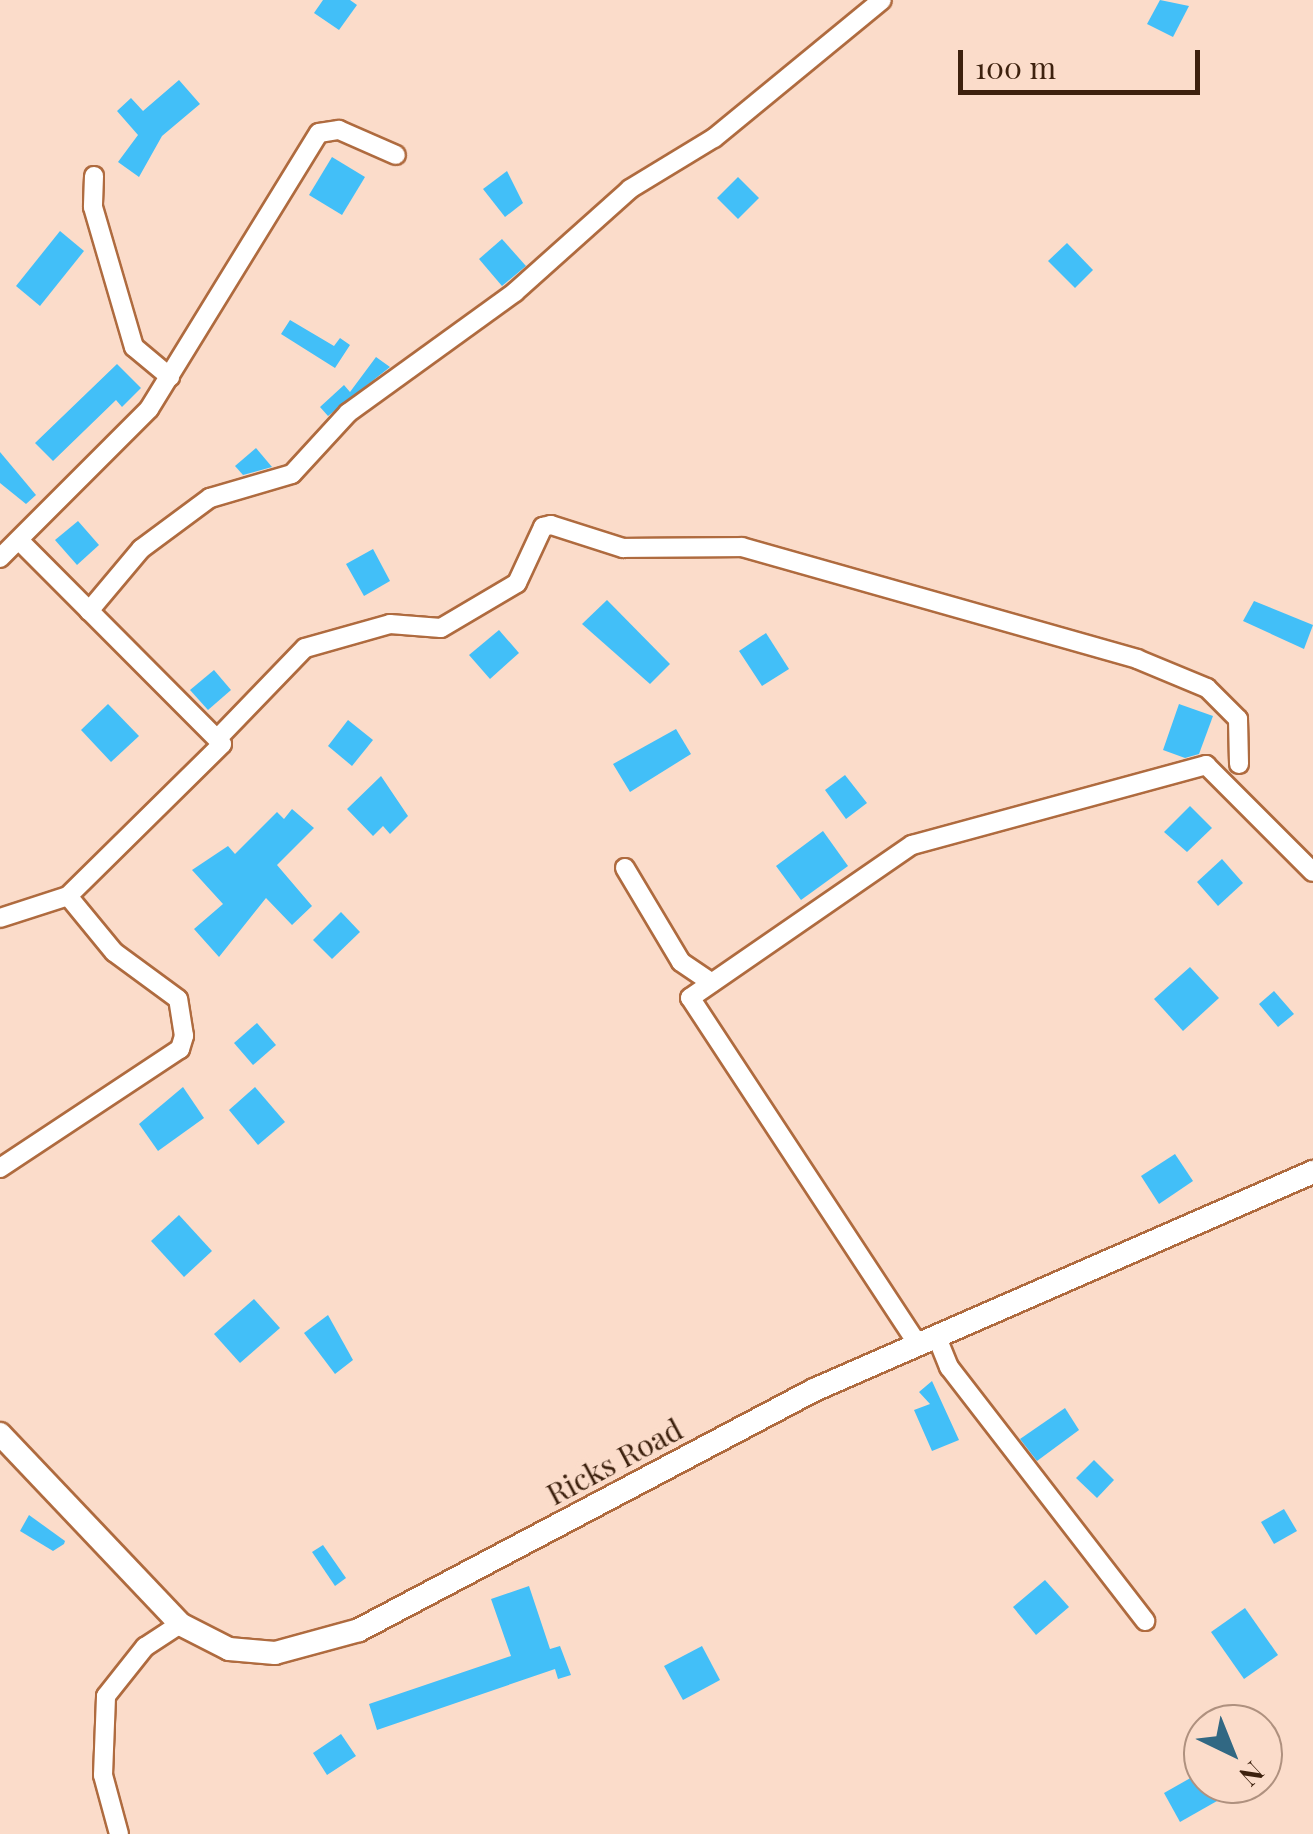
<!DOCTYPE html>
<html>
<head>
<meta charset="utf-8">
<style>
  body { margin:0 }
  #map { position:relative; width:1313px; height:1834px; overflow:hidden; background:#fbdcca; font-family:"Playfair Display",serif }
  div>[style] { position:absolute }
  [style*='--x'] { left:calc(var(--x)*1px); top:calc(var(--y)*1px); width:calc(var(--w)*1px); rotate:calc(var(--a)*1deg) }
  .building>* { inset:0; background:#42bff8 }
  .roads { filter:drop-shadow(2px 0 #af6b3f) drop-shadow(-2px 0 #af6b3f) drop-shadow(0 2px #af6b3f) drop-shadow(0 -2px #af6b3f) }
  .minor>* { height:18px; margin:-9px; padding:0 9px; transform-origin:9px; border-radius:9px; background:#fff }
  .tertiary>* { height:22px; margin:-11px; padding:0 11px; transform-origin:11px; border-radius:11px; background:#fff }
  span { translate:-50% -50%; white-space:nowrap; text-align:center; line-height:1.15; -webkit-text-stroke:9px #fbdcca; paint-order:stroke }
  .street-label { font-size:30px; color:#3d210e }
  .north { position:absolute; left:1183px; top:1704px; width:100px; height:100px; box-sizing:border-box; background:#fbdcca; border:2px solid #af917f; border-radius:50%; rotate:137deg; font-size:28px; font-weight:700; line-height:40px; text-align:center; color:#3d210e }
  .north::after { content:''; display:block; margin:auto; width:35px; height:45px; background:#316883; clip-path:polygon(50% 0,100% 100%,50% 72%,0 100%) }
  .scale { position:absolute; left:958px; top:50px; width:242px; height:45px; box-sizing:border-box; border:5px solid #3d210e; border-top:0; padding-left:12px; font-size:30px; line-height:35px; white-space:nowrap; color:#3d210e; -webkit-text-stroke:8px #fbdcca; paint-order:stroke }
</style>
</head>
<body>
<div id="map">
  <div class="building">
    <div style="clip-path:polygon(323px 0,350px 0,357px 5px,339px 30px,314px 13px)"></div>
    <div style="clip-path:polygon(1160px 0,1189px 6px,1173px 37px,1147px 24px)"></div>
    <div style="clip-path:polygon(179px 80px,200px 104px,162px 136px,139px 177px,118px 162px,138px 135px,117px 111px,131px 98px,143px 111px)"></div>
    <div style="clip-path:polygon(332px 157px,365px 177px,342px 215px,309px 195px)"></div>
    <div style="clip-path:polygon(507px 171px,523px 203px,505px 217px,483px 189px)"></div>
    <div style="clip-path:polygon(738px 177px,759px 198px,738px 219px,717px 198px)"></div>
    <div style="clip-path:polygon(60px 231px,84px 251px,40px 306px,16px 286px)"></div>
    <div style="clip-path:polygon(502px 239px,526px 266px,502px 286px,479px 259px)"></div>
    <div style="clip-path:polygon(1067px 243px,1093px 270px,1075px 288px,1048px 261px)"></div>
    <div style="clip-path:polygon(290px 320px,334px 346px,340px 338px,350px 345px,335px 368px,281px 334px)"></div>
    <div style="clip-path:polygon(376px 357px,390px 367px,328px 416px,320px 407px,344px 385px,350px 392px)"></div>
    <div style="clip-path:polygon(117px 364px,141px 388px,122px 407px,116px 400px,53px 461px,35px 443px)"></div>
    <div style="clip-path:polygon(256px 448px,272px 467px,243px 475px,235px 466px)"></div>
    <div style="clip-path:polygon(0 452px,36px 495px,26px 504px,0 483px)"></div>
    <div style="clip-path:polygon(78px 521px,99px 545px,77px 565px,55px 540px)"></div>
    <div style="clip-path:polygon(373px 549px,390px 581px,364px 596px,346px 564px)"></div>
    <div style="clip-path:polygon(607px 600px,670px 664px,650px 684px,582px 624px)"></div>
    <div style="clip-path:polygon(1254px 601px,1313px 625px,1304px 649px,1243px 621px)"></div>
    <div style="clip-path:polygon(499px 630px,519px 653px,490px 679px,469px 655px)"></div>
    <div style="clip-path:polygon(766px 633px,789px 669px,762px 686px,739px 651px)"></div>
    <div style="clip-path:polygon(214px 670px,231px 690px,208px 710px,190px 690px)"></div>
    <div style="clip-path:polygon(108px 704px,139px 736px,111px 762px,81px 730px)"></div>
    <div style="clip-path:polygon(1179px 704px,1213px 716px,1199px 754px,1185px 758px,1163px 750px)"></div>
    <div style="clip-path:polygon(348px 720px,373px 740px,352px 766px,328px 746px)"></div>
    <div style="clip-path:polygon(676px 729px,691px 754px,630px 792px,613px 764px)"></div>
    <div style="clip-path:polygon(845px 775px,867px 803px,846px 819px,825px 790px)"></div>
    <div style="clip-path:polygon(381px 776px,408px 816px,390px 834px,383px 826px,373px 836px,347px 809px)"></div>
    <div style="clip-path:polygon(1190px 806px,1212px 828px,1187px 852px,1164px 832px)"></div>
    <div style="clip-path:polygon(292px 809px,314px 828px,277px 865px,312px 906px,292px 925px,266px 898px,219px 957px,194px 929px,223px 904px,192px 870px,228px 846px,235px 854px,277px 812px,284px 819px)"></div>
    <div style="clip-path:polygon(823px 831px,848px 866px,801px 900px,776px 866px)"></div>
    <div style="clip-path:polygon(1222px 859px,1243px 883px,1218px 906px,1197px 882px)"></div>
    <div style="clip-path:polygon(341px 912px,360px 932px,332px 959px,313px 940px)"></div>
    <div style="clip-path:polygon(1190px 967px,1219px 998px,1183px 1031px,1154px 999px)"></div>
    <div style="clip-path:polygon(1274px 991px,1294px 1014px,1278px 1027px,1259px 1004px)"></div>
    <div style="clip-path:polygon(257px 1023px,276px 1045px,253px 1065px,234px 1043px)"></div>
    <div style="clip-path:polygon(183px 1087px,204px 1118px,158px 1151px,139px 1124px)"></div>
    <div style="clip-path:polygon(255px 1087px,285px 1122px,258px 1145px,229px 1110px)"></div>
    <div style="clip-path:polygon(1175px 1154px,1193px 1181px,1159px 1204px,1141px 1176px)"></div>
    <div style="clip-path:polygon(179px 1215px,212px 1251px,184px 1277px,151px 1241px)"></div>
    <div style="clip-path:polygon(254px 1299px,280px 1328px,240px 1363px,214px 1334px)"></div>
    <div style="clip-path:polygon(328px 1315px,353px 1360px,335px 1374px,304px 1333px)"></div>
    <div style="clip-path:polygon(932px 1381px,959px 1440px,932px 1451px,914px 1410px,930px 1404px,919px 1392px)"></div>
    <div style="clip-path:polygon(1065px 1408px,1079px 1430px,1037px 1461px,1020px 1439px)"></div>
    <div style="clip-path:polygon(1094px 1460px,1114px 1480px,1097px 1498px,1076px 1478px)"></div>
    <div style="clip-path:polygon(1284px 1509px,1297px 1531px,1274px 1544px,1261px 1522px)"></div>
    <div style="clip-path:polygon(29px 1515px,65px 1541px,64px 1544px,53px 1551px,20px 1531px)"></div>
    <div style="clip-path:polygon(323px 1545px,346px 1578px,335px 1586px,312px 1552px)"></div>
    <div style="clip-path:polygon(1045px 1580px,1069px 1607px,1036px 1635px,1013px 1607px)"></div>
    <div style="clip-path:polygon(529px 1586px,550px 1649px,560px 1646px,571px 1675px,558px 1679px,555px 1669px,377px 1730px,369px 1704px,511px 1656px,491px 1599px)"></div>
    <div style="clip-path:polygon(1245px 1608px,1278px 1655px,1244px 1679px,1211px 1632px)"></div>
    <div style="clip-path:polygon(702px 1646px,720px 1680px,683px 1700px,664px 1666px)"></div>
    <div style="clip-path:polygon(341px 1734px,356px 1756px,327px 1775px,313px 1753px)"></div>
    <div style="clip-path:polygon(1201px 1772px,1217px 1801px,1180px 1822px,1164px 1793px)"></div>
  </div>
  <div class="roads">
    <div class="minor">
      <div style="--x:94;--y:176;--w:31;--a:92"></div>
      <div style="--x:93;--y:207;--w:146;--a:73.7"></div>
      <div style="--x:134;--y:347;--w:47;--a:39.8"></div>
      <div style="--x:0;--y:558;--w:211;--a:-45"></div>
      <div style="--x:149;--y:409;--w:324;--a:-58.4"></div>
      <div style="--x:319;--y:133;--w:20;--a:-9"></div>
      <div style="--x:339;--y:130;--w:62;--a:23.7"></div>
      <div style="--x:89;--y:611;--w:81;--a:-50"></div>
      <div style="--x:141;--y:549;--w:86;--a:-36.5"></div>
      <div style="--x:210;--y:498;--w:85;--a:-16.3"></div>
      <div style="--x:292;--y:474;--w:83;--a:-47.4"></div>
      <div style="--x:348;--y:413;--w:206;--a:-35.9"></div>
      <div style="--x:515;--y:292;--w:154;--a:-41.8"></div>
      <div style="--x:630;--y:189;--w:98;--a:-31.3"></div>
      <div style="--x:714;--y:138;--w:217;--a:-39.4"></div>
      <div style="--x:218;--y:738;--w:125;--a:-46"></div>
      <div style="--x:305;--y:648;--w:88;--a:-15.8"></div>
      <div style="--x:390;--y:624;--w:51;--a:4.5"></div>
      <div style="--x:441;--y:628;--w:88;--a:-30.6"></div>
      <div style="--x:517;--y:583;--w:62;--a:-65.1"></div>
      <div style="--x:543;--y:527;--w:8;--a:-14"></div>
      <div style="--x:551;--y:525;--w:76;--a:17.7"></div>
      <div style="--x:623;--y:548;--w:119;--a:-0.5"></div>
      <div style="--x:742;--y:547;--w:411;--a:15.8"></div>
      <div style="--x:1137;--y:659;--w:76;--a:22.5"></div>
      <div style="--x:1207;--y:688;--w:44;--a:45"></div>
      <div style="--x:1238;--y:719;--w:45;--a:88.7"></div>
      <div style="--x:625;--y:868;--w:109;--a:59.2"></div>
      <div style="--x:681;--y:962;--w:37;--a:34"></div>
      <div style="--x:0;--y:918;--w:71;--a:-17.9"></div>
      <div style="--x:68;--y:896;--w:216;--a:-44.6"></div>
      <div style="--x:222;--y:744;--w:286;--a:-134.9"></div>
      <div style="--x:0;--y:1168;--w:216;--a:-33.5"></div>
      <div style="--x:180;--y:1049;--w:14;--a:-73"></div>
      <div style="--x:184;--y:1036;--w:37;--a:-99"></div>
      <div style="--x:178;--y:999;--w:79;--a:-143.7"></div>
      <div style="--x:114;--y:952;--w:72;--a:-129.4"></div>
      <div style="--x:936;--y:1335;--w:35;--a:68"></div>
      <div style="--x:949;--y:1367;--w:321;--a:52.3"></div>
      <div style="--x:917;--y:1343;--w:413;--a:-123.3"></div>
      <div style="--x:690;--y:998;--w:270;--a:-34.6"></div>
      <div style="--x:912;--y:845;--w:305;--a:-15.2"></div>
      <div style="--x:1206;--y:765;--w:151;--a:45"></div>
      <div style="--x:119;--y:1834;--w:61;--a:-105.2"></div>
      <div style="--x:103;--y:1775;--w:79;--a:-87.8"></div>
      <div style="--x:106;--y:1696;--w:63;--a:-51.5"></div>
      <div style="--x:145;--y:1647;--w:42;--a:-33.3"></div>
    </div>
    <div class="tertiary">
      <div style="--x:0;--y:1434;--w:262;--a:46.5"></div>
      <div style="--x:180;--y:1624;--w:55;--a:27"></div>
      <div style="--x:229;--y:1649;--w:46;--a:5"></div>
      <div style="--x:275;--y:1653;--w:87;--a:-15.3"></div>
      <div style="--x:359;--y:1630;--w:514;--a:-27.81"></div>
      <div style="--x:814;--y:1390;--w:545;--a:-23.6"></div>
    </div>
  </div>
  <div class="street-label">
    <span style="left:614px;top:1461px;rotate:-28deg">Ricks Road</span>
  </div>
  <div class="north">N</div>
  <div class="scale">100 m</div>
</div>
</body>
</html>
